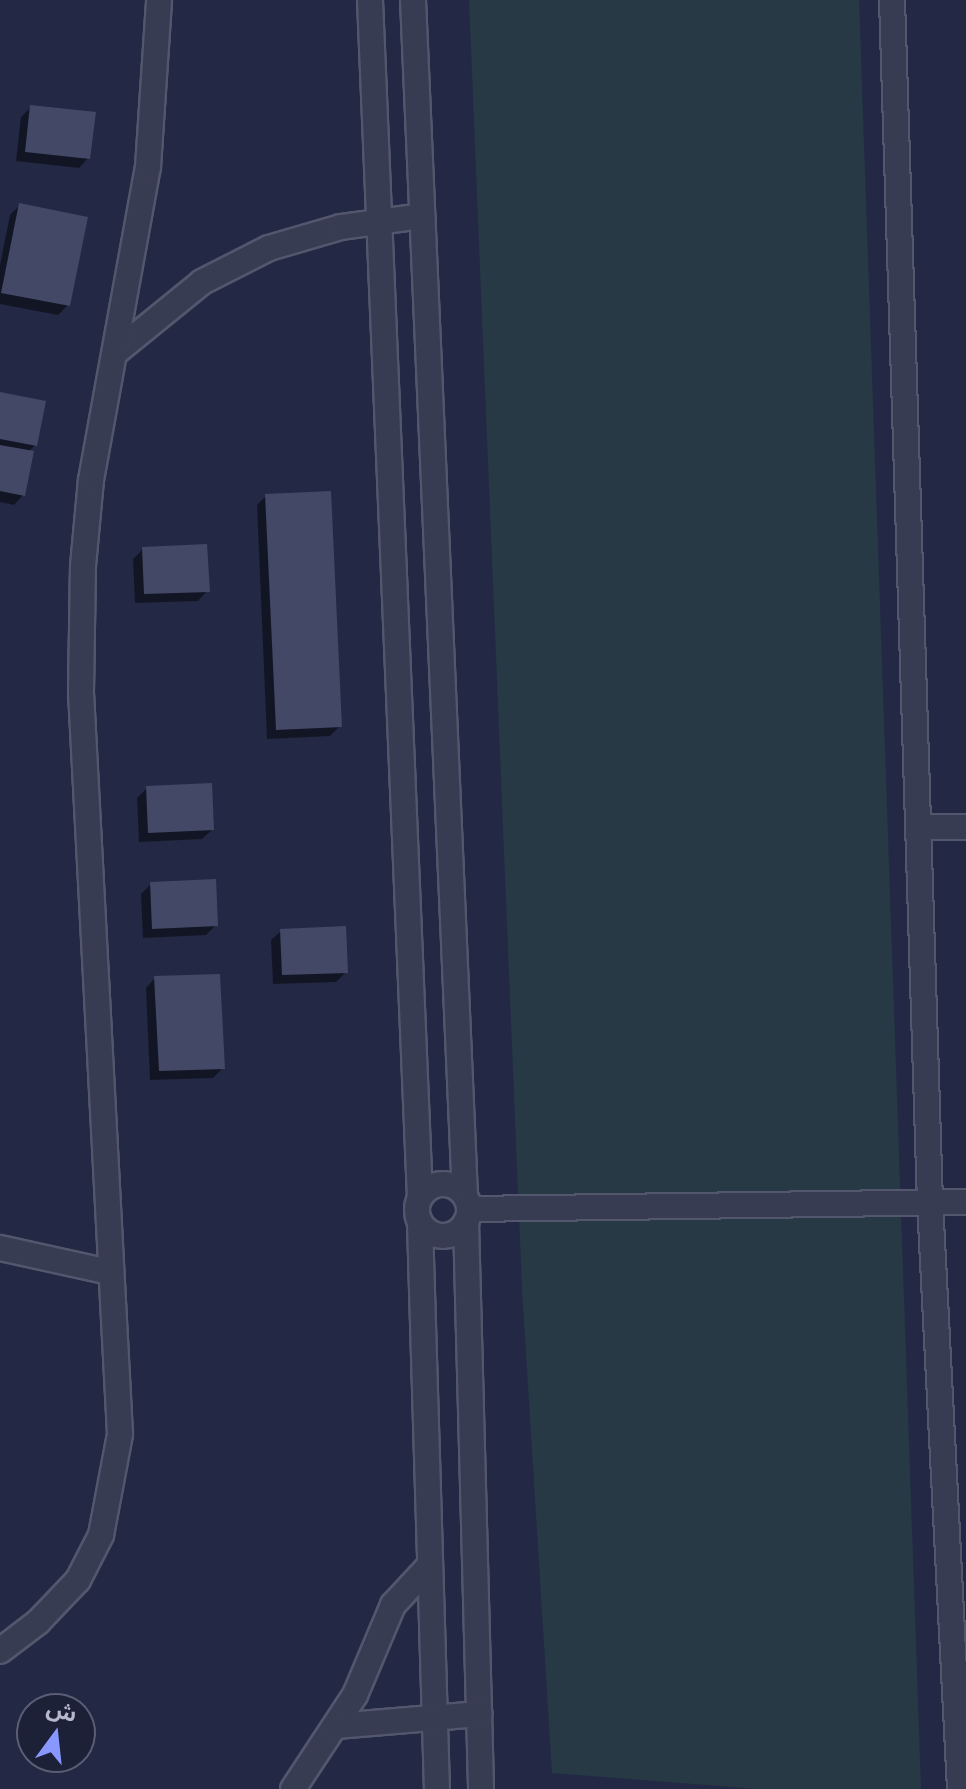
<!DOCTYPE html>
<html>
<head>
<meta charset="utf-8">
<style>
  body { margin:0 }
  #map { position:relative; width:966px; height:1789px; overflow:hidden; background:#232944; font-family:"Source Sans 3","Noto Sans Arabic",sans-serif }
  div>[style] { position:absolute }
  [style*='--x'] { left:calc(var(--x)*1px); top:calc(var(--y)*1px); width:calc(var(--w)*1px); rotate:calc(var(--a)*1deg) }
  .green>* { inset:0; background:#263945 }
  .shadow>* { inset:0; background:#0007 }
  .building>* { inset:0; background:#424866 }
  .roads { filter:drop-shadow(2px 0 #53576d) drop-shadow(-2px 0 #53576d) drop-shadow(0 2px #53576d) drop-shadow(0 -2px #53576d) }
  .minor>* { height:24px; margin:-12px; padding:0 12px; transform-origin:12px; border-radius:12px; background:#383c53 }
  .tertiary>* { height:24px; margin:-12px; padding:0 12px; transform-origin:12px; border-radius:12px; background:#383c53 }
  .tertiary>.ring { margin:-12px; padding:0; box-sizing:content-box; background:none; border:24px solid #383c53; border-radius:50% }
  span { translate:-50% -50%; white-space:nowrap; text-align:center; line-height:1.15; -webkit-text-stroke:6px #1d2138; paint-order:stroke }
  .north { position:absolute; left:16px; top:1693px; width:80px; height:80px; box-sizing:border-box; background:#1d2138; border:2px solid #5a5d74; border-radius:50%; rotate:15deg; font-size:22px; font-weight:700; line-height:32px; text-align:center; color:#b5b8cd }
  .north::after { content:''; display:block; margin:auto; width:28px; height:36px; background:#8898ff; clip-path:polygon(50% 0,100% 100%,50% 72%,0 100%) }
</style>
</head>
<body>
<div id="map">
  <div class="green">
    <div style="clip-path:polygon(469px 0,859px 0,921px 1789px,757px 1789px,552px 1773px,522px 1289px)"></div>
  </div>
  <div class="shadow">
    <div style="clip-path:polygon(31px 107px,88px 158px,79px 168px,16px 161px,21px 117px)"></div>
    <div style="clip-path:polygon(20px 205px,68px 305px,58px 315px,0 304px,0 265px,10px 215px)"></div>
    <div style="clip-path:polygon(0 394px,35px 445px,28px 452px,23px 495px,14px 505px,0 502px)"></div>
    <div style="clip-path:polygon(266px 496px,340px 726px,330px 736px,267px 739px,257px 505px)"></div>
    <div style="clip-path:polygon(143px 549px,207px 591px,198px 601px,135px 603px,133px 559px)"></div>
    <div style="clip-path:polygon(147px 788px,212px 830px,202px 839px,139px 842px,137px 798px)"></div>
    <div style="clip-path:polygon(151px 884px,216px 925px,206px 935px,143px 938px,141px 894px)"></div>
    <div style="clip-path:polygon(281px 931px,346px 972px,336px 982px,273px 984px,271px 940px)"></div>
    <div style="clip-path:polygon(155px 978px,223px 1068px,213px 1078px,150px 1080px,146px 988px)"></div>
  </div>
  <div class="building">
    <div style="clip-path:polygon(30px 105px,96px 112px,90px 159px,25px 152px)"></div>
    <div style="clip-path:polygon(19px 203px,88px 217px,70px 306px,1px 293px)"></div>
    <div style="clip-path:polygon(0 392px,46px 401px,37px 446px,0 439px)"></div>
    <div style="clip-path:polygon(0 445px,34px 451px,25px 496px,0 491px)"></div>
    <div style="clip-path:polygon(331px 491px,342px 727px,276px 730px,265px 494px)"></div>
    <div style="clip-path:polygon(207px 544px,210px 592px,144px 594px,142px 547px)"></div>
    <div style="clip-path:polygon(212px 783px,214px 830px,148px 833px,146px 786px)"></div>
    <div style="clip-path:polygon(216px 879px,218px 926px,152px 929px,150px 882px)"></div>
    <div style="clip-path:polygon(346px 926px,348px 973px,282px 975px,280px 929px)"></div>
    <div style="clip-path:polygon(220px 974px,225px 1069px,159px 1071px,154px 976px)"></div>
  </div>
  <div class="roads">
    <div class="minor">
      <div style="--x:116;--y:352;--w:111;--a:-39.1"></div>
      <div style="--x:202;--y:282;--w:75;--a:-26.9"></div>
      <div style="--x:269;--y:248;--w:75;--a:-16.3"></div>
      <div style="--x:341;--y:227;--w:82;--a:-7.7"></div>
      <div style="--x:921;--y:827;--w:45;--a:0"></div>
      <div style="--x:0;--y:1248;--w:112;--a:12.4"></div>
      <div style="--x:0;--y:1651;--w:48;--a:-37.3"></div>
      <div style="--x:38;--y:1622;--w:58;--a:-46.4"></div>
      <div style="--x:78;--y:1580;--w:51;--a:-62.9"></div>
      <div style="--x:101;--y:1535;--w:103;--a:-79.3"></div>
      <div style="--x:120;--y:1434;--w:743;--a:-93.01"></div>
      <div style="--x:81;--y:692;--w:126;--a:-89.1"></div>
      <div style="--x:83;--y:566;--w:86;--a:-84.7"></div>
      <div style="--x:91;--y:480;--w:318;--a:-79.7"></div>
      <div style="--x:148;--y:167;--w:167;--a:-86.2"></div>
      <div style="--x:293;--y:1789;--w:113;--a:-56.6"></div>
      <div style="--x:355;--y:1695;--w:98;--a:-67.1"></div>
      <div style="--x:393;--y:1605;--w:53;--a:-47.3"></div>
    </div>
    <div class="tertiary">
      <div style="--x:370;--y:0;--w:1198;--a:87.61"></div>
      <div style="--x:413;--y:0;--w:1195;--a:87.51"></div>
      <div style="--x:892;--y:0;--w:1203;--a:88.19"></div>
      <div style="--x:930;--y:1202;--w:588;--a:87.07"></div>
      <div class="ring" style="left:417px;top:1184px;width:28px;height:28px"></div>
      <div style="--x:469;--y:1209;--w:497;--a:-0.8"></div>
      <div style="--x:466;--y:1222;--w:567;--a:88.48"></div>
      <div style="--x:420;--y:1224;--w:565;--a:88.28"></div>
      <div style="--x:336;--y:1726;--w:144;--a:-4.8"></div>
    </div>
  </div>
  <div class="north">ش</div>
</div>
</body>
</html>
